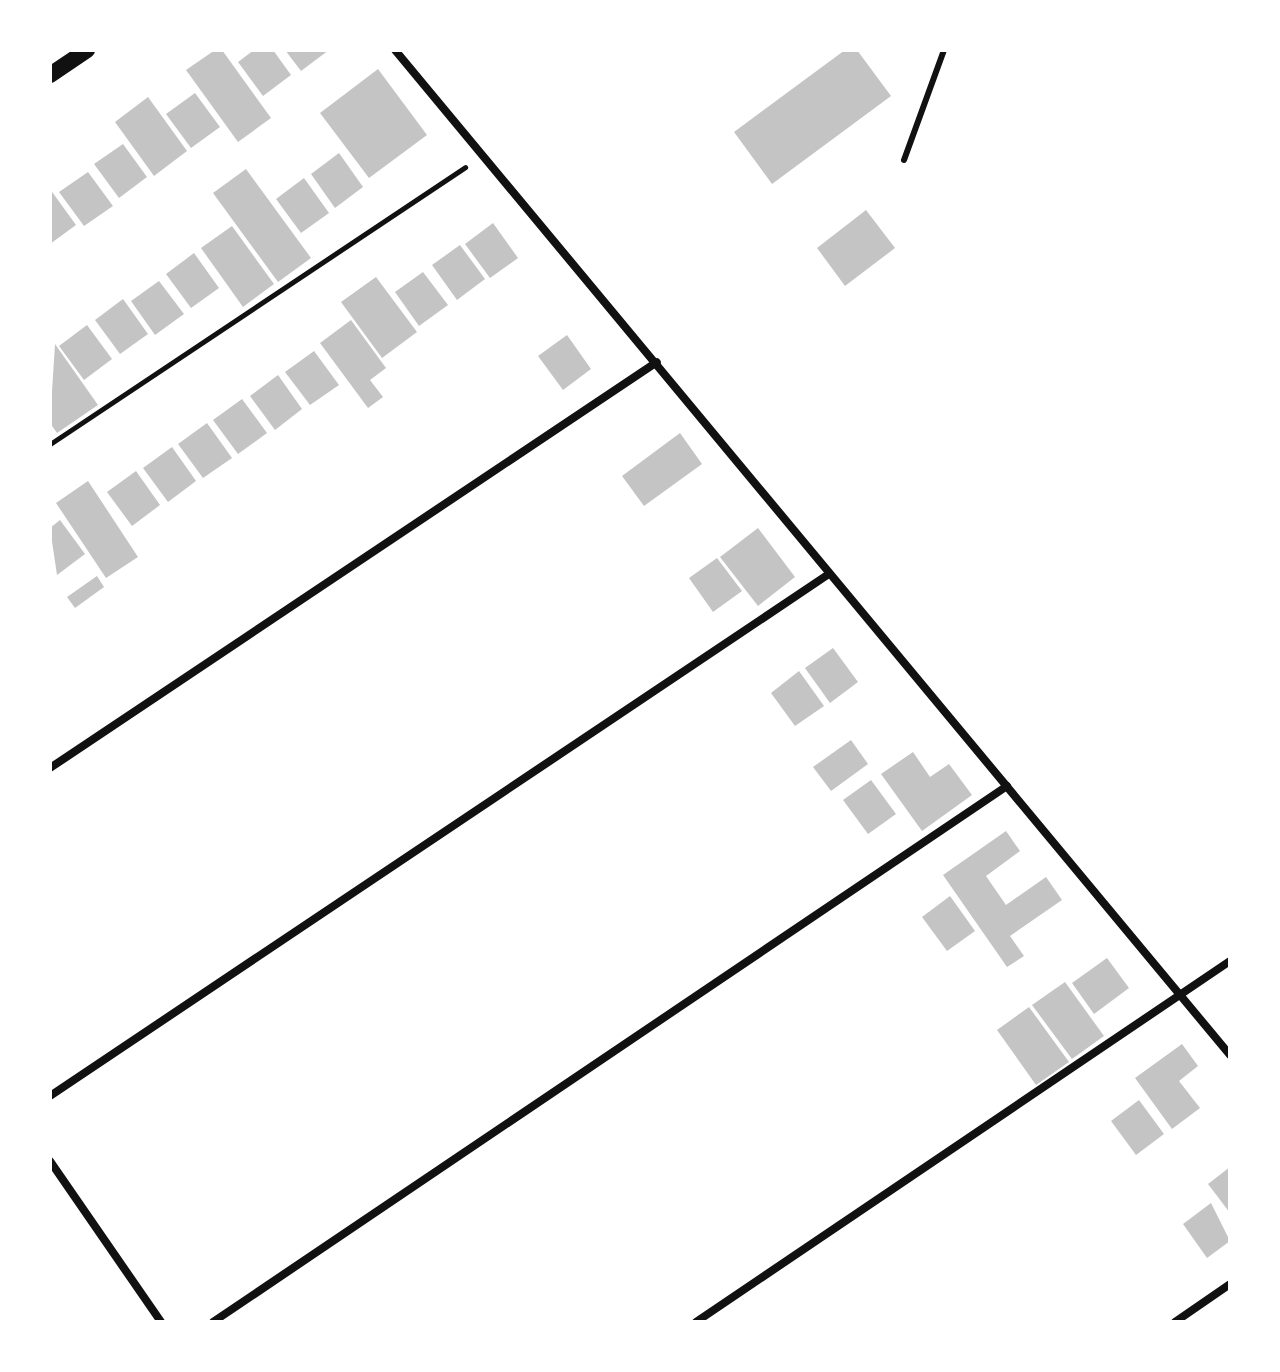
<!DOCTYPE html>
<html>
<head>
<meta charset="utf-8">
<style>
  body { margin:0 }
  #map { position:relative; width:1280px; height:1372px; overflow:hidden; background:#fff; font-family:"Space Grotesk",sans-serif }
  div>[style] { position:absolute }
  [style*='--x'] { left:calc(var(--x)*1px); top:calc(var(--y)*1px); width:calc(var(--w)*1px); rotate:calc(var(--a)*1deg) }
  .building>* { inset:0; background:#c4c4c4 }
  .path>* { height:5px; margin:-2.5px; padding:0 2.5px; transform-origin:2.5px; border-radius:2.5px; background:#111 }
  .service>* { height:6px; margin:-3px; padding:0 3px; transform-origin:3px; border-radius:3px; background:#111 }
  .minor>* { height:8px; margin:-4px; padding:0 4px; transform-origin:4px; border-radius:4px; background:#111 }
  .secondary>* { height:16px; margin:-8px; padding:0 8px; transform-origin:8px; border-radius:8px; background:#111 }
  span { translate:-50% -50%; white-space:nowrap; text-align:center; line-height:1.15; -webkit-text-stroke:8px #fff; paint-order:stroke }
  .frame { position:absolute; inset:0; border:52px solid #fff; pointer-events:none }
</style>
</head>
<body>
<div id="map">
  <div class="building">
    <div style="clip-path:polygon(215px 50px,222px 50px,271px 118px,238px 142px,186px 70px)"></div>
    <div style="clip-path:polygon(254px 50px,273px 50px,291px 75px,263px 96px,238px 62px)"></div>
    <div style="clip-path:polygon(285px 50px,329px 50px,301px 71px)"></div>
    <div style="clip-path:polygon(845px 50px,857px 50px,891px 96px,772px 184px,734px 132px)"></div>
    <div style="clip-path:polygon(378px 69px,427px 135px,369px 178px,320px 113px)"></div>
    <div style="clip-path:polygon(195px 93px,220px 127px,191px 148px,166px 114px)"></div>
    <div style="clip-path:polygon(148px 97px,187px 151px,154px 176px,115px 122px)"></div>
    <div style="clip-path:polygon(123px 144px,147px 177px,119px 198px,94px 164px)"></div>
    <div style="clip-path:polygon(339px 153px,363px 187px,335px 208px,311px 174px)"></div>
    <div style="clip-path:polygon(246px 169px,311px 258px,278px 282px,213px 193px)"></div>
    <div style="clip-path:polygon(88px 172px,113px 206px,84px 226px,59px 192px)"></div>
    <div style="clip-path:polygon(304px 178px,329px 213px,301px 233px,276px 199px)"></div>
    <div style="clip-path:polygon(50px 189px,76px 225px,50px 244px)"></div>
    <div style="clip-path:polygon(866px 210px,895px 248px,845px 286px,817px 248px)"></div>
    <div style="clip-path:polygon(493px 223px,518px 258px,490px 278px,465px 244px)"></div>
    <div style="clip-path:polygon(232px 226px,274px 284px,243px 307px,201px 248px)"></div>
    <div style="clip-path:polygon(460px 245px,485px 279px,457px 300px,432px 265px)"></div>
    <div style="clip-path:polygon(194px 253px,219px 288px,191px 308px,166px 274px)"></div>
    <div style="clip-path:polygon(423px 272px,448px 305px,419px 326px,395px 292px)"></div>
    <div style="clip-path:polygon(376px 277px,417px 332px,382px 358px,341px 302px)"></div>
    <div style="clip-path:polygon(159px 281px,184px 314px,155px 335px,131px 301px)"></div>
    <div style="clip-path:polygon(123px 299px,148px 334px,120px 354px,95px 320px)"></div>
    <div style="clip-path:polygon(351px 320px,386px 368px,370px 380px,383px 397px,368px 408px,320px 343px)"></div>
    <div style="clip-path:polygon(87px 325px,112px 359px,84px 380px,59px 346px)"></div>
    <div style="clip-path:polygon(567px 335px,591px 369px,563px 390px,538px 356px)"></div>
    <div style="clip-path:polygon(55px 344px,98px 405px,57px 433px,50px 423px)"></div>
    <div style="clip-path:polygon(314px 351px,339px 385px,310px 405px,285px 372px)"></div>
    <div style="clip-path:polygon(278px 375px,302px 409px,275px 430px,250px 396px)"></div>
    <div style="clip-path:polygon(242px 399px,267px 433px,238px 454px,213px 420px)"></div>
    <div style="clip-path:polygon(207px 423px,232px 458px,203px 478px,178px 444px)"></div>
    <div style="clip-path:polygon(680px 433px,702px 464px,644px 506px,622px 476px)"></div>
    <div style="clip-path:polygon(172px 447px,196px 481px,168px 502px,143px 468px)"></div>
    <div style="clip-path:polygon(136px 471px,160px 505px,132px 526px,107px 492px)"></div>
    <div style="clip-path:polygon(88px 481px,138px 557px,106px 578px,56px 503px)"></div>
    <div style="clip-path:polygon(60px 520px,85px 554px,57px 575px,50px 528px)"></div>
    <div style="clip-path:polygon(758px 528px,795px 577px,758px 606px,720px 557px)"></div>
    <div style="clip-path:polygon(717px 558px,742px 591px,713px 612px,689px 578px)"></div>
    <div style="clip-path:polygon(97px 576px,104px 587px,75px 608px,67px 597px)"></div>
    <div style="clip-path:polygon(833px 648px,858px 682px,830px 703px,805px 668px)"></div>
    <div style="clip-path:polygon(799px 671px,824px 706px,795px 726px,771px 693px)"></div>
    <div style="clip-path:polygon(851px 740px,868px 764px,831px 791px,813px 767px)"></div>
    <div style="clip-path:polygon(913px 752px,930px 777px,949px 764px,972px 795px,922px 831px,881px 774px)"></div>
    <div style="clip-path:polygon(871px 780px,896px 814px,868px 834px,843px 800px)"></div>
    <div style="clip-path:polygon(1006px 831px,1020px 851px,986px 876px,1006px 905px,1046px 877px,1062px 900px,1010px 936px,1024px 956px,1007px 967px,943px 875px)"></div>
    <div style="clip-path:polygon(950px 896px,975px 931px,947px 951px,922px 917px)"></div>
    <div style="clip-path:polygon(1107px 958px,1129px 988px,1094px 1014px,1072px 983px)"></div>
    <div style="clip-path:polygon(1065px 982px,1104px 1036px,1072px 1059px,1032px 1005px)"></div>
    <div style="clip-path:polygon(1029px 1007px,1069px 1062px,1036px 1085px,997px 1030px)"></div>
    <div style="clip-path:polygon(1182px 1044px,1198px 1066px,1179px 1081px,1200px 1108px,1172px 1129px,1135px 1078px)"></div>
    <div style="clip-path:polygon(1139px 1100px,1164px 1134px,1136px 1155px,1111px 1121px)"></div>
    <div style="clip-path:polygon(1230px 1167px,1230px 1213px,1208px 1184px)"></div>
    <div style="clip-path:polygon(1211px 1203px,1230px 1241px,1207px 1258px,1183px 1224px)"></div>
  </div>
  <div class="path">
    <div style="--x:50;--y:444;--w:499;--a:-33.7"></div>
  </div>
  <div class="service">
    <div style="--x:904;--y:160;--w:117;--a:-70"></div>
  </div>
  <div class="minor">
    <div style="--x:395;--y:50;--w:1307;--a:50.28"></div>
    <div style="--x:50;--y:768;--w:730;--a:-33.78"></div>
    <div style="--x:50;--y:1096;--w:938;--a:-33.83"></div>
    <div style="--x:50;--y:1161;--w:196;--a:55.4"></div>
    <div style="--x:213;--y:1322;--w:958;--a:-34.02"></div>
    <div style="--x:696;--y:1322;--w:645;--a:-34.06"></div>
    <div style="--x:1175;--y:1322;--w:67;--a:-34.6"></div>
  </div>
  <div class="secondary">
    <div style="--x:50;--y:75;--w:45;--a:-34"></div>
  </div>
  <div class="frame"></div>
</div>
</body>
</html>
